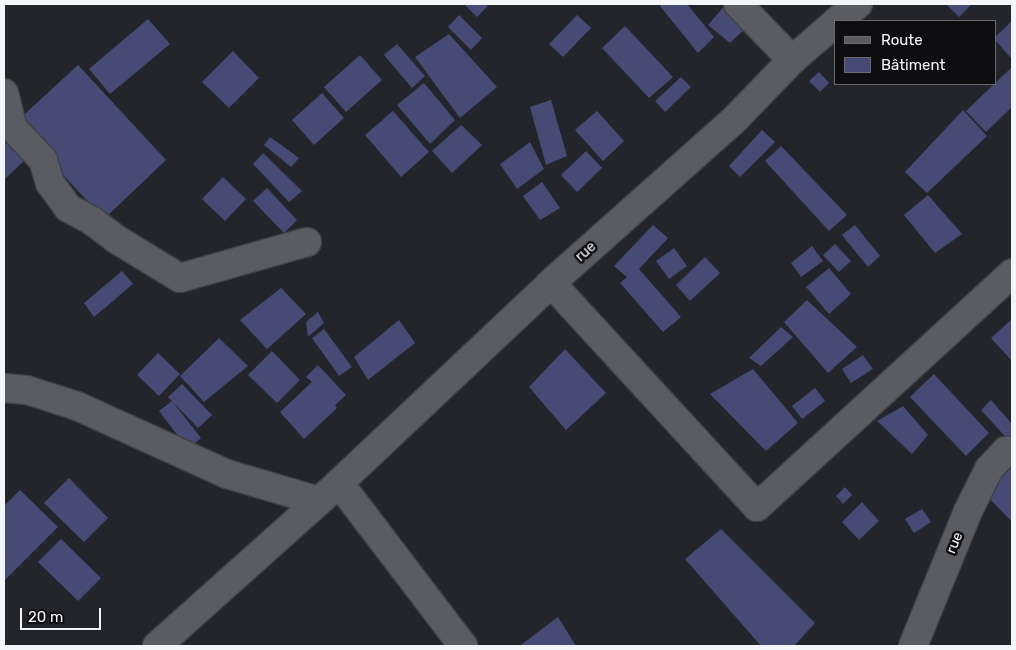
<!DOCTYPE html>
<html>
<head>
<meta charset="utf-8">
<style>
  body { margin:0 }
  #map { position:relative; width:1016px; height:650px; overflow:hidden; background:#24252b; font-family:Rubik,sans-serif }
  div>[style] { position:absolute }
  [style*='--x'] { left:calc(var(--x)*1px); top:calc(var(--y)*1px); width:calc(var(--w)*1px); rotate:calc(var(--a)*1deg) }
  .building>* { inset:0; background:#454b75 }
  .roads { filter:drop-shadow(1px 0 #404145) drop-shadow(-1px 0 #404145) drop-shadow(0 1px #404145) drop-shadow(0 -1px #404145) }
  .minor>* { height:28px; margin:-14px; padding:0 14px; transform-origin:14px; border-radius:14px; background:#5a5c62 }
  span { translate:-50% -50%; white-space:nowrap; text-align:center; line-height:1.15; -webkit-text-stroke:5px #0e0e11; paint-order:stroke }
  .street-label { font-size:14px; color:#f4f5f8 }
  .frame { position:absolute; inset:0; border:5px solid #f4f5f8; pointer-events:none }
  .legend { position:absolute; left:834px; top:20px; width:162px; height:65px; box-sizing:border-box; background:#0e0e11; border:1px solid #6a6a6d; margin:0; padding:6px 9px; list-style:none; font-size:15px; color:#f4f5f8 }
  .legend li { display:flex; align-items:center; gap:10px; height:25px }
  .legend b { width:25px; border:1px solid #6a6a6d }
  .scale { position:absolute; left:20px; top:608px; width:81px; height:22px; box-sizing:border-box; border:2px solid #f4f5f8; border-top:0; padding-left:6px; font-size:15px; line-height:18px; white-space:nowrap; color:#f4f5f8; -webkit-text-stroke:4px #0e0e11; paint-order:stroke }
</style>
</head>
<body>
<div id="map">
  <div class="building">
    <div style="clip-path:polygon(464px 4px,486px 4px,488px 6px,477px 17px)"></div>
    <div style="clip-path:polygon(662px 4px,687px 4px,714px 37px,698px 53px,660px 6px)"></div>
    <div style="clip-path:polygon(726px 4px,747px 27px,730px 43px,708px 25px)"></div>
    <div style="clip-path:polygon(946px 4px,972px 4px,959px 17px)"></div>
    <div style="clip-path:polygon(459px 15px,482px 38px,471px 50px,448px 27px)"></div>
    <div style="clip-path:polygon(577px 15px,591px 28px,563px 57px,549px 44px)"></div>
    <div style="clip-path:polygon(148px 19px,170px 44px,110px 94px,89px 69px)"></div>
    <div style="clip-path:polygon(1012px 21px,1012px 59px,995px 40px,995px 37px)"></div>
    <div style="clip-path:polygon(625px 26px,673px 77px,649px 98px,602px 48px)"></div>
    <div style="clip-path:polygon(449px 34px,497px 87px,460px 118px,415px 57px)"></div>
    <div style="clip-path:polygon(397px 44px,425px 76px,412px 88px,384px 55px)"></div>
    <div style="clip-path:polygon(233px 51px,259px 78px,229px 108px,202px 82px)"></div>
    <div style="clip-path:polygon(360px 55px,382px 80px,346px 112px,324px 87px)"></div>
    <div style="clip-path:polygon(78px 65px,166px 160px,104px 219px,15px 123px)"></div>
    <div style="clip-path:polygon(1012px 67px,1012px 107px,986px 132px,966px 111px)"></div>
    <div style="clip-path:polygon(819px 72px,829px 83px,820px 92px,809px 81px)"></div>
    <div style="clip-path:polygon(681px 77px,691px 87px,665px 112px,655px 101px)"></div>
    <div style="clip-path:polygon(424px 83px,455px 120px,430px 144px,397px 105px)"></div>
    <div style="clip-path:polygon(322px 93px,344px 118px,314px 145px,292px 120px)"></div>
    <div style="clip-path:polygon(551px 100px,567px 156px,546px 165px,530px 107px)"></div>
    <div style="clip-path:polygon(963px 110px,987px 136px,927px 193px,905px 172px)"></div>
    <div style="clip-path:polygon(393px 111px,429px 152px,401px 177px,365px 135px)"></div>
    <div style="clip-path:polygon(597px 111px,624px 141px,603px 161px,575px 130px)"></div>
    <div style="clip-path:polygon(461px 125px,482px 145px,452px 173px,432px 151px)"></div>
    <div style="clip-path:polygon(762px 130px,775px 142px,740px 177px,729px 166px)"></div>
    <div style="clip-path:polygon(13px 134px,31px 154px,4px 180px,4px 143px)"></div>
    <div style="clip-path:polygon(270px 137px,299px 158px,291px 167px,264px 145px)"></div>
    <div style="clip-path:polygon(530px 142px,544px 169px,517px 189px,500px 164px)"></div>
    <div style="clip-path:polygon(781px 146px,847px 215px,829px 231px,765px 161px)"></div>
    <div style="clip-path:polygon(586px 151px,602px 168px,577px 192px,561px 175px)"></div>
    <div style="clip-path:polygon(263px 153px,302px 191px,289px 202px,253px 164px)"></div>
    <div style="clip-path:polygon(223px 177px,246px 199px,225px 221px,202px 199px)"></div>
    <div style="clip-path:polygon(542px 182px,560px 208px,540px 220px,523px 196px)"></div>
    <div style="clip-path:polygon(267px 188px,297px 220px,284px 233px,253px 201px)"></div>
    <div style="clip-path:polygon(928px 195px,962px 234px,935px 253px,904px 215px)"></div>
    <div style="clip-path:polygon(653px 225px,668px 238px,639px 269px,681px 317px,663px 332px,620px 283px,627px 277px,614px 266px)"></div>
    <div style="clip-path:polygon(855px 225px,880px 256px,868px 267px,842px 235px)"></div>
    <div style="clip-path:polygon(835px 244px,851px 261px,839px 272px,823px 255px)"></div>
    <div style="clip-path:polygon(812px 246px,823px 261px,801px 277px,791px 263px)"></div>
    <div style="clip-path:polygon(674px 248px,687px 266px,669px 279px,656px 261px)"></div>
    <div style="clip-path:polygon(705px 257px,720px 273px,690px 301px,676px 285px)"></div>
    <div style="clip-path:polygon(829px 268px,851px 294px,829px 314px,806px 287px)"></div>
    <div style="clip-path:polygon(122px 271px,133px 284px,94px 317px,84px 303px)"></div>
    <div style="clip-path:polygon(281px 288px,306px 314px,267px 349px,240px 320px)"></div>
    <div style="clip-path:polygon(807px 300px,857px 347px,828px 373px,784px 322px)"></div>
    <div style="clip-path:polygon(318px 312px,324px 323px,308px 337px,306px 322px)"></div>
    <div style="clip-path:polygon(1012px 319px,1012px 361px,991px 338px)"></div>
    <div style="clip-path:polygon(399px 320px,415px 343px,368px 380px,354px 357px)"></div>
    <div style="clip-path:polygon(781px 327px,793px 337px,761px 366px,749px 358px)"></div>
    <div style="clip-path:polygon(324px 329px,352px 367px,339px 376px,312px 338px)"></div>
    <div style="clip-path:polygon(219px 338px,248px 366px,204px 402px,180px 376px)"></div>
    <div style="clip-path:polygon(565px 349px,606px 393px,566px 430px,529px 387px)"></div>
    <div style="clip-path:polygon(272px 351px,300px 380px,277px 403px,248px 375px)"></div>
    <div style="clip-path:polygon(158px 353px,180px 374px,159px 396px,137px 375px)"></div>
    <div style="clip-path:polygon(863px 355px,873px 369px,851px 383px,842px 369px)"></div>
    <div style="clip-path:polygon(318px 365px,346px 395px,335px 405px,337px 408px,304px 439px,280px 412px,312px 382px,306px 377px)"></div>
    <div style="clip-path:polygon(753px 369px,798px 423px,766px 451px,710px 394px)"></div>
    <div style="clip-path:polygon(934px 374px,989px 433px,966px 456px,910px 397px)"></div>
    <div style="clip-path:polygon(182px 384px,212px 415px,198px 428px,168px 397px)"></div>
    <div style="clip-path:polygon(815px 388px,825px 401px,802px 419px,792px 406px)"></div>
    <div style="clip-path:polygon(991px 400px,1012px 424px,1012px 444px,981px 410px)"></div>
    <div style="clip-path:polygon(172px 401px,201px 438px,188px 449px,159px 411px)"></div>
    <div style="clip-path:polygon(903px 406px,928px 435px,912px 454px,877px 421px)"></div>
    <div style="clip-path:polygon(1012px 464px,1012px 522px,983px 492px)"></div>
    <div style="clip-path:polygon(69px 478px,108px 518px,84px 542px,44px 503px)"></div>
    <div style="clip-path:polygon(845px 487px,852px 495px,843px 504px,836px 496px)"></div>
    <div style="clip-path:polygon(20px 490px,58px 527px,4px 581px,4px 506px)"></div>
    <div style="clip-path:polygon(862px 502px,879px 521px,859px 540px,842px 522px)"></div>
    <div style="clip-path:polygon(922px 509px,931px 522px,914px 533px,905px 519px)"></div>
    <div style="clip-path:polygon(721px 529px,815px 623px,794px 646px,761px 646px,685px 559px)"></div>
    <div style="clip-path:polygon(61px 539px,101px 578px,78px 601px,38px 562px)"></div>
    <div style="clip-path:polygon(558px 617px,576px 646px,523px 646px,522px 644px)"></div>
  </div>
  <div class="roads">
    <div class="minor">
      <div style="--x:738;--y:4;--w:78;--a:46"></div>
      <div style="--x:837;--y:21;--w:27;--a:-39"></div>
      <div style="--x:4;--y:93;--w:36;--a:76"></div>
      <div style="--x:13;--y:128;--w:44;--a:46.8"></div>
      <div style="--x:43;--y:160;--w:24;--a:73"></div>
      <div style="--x:50;--y:183;--w:31;--a:54"></div>
      <div style="--x:68;--y:208;--w:26;--a:28"></div>
      <div style="--x:91;--y:220;--w:31;--a:37"></div>
      <div style="--x:116;--y:239;--w:75;--a:31.4"></div>
      <div style="--x:180;--y:278;--w:132;--a:-15.8"></div>
      <div style="--x:551;--y:283;--w:304;--a:47.4"></div>
      <div style="--x:757;--y:507;--w:346;--a:-42.5"></div>
      <div style="--x:4;--y:388;--w:23;--a:5"></div>
      <div style="--x:27;--y:390;--w:52;--a:17.7"></div>
      <div style="--x:77;--y:406;--w:165;--a:24.4"></div>
      <div style="--x:227;--y:474;--w:95;--a:16.5"></div>
      <div style="--x:339;--y:483;--w:205;--a:52.7"></div>
      <div style="--x:157;--y:646;--w:244;--a:-41.8"></div>
      <div style="--x:339;--y:483;--w:291;--a:-43.3"></div>
      <div style="--x:551;--y:283;--w:248;--a:-41.7"></div>
      <div style="--x:736;--y:118;--w:81;--a:-46"></div>
      <div style="--x:792;--y:60;--w:57;--a:-40.7"></div>
      <div style="--x:913;--y:646;--w:146;--a:-67.8"></div>
      <div style="--x:968;--y:511;--w:47;--a:-63.4"></div>
      <div style="--x:989;--y:469;--w:25;--a:-47"></div>
      <div style="--x:1006;--y:451;--w:6;--a:0"></div>
    </div>
  </div>
  <div class="street-label">
    <span style="left:586px;top:252px;rotate:-42deg">rue</span>
    <span style="left:955px;top:543px;rotate:-68deg">rue</span>
  </div>
  <div class="frame"></div>
  <ul class="legend">
  <li><b style="height:6px;background:#5a5c62"></b>Route</li>
  <li><b style="height:14px;background:#454b75"></b>Bâtiment</li>
  </ul>
  <div class="scale">20 m</div>
</div>
</body>
</html>
